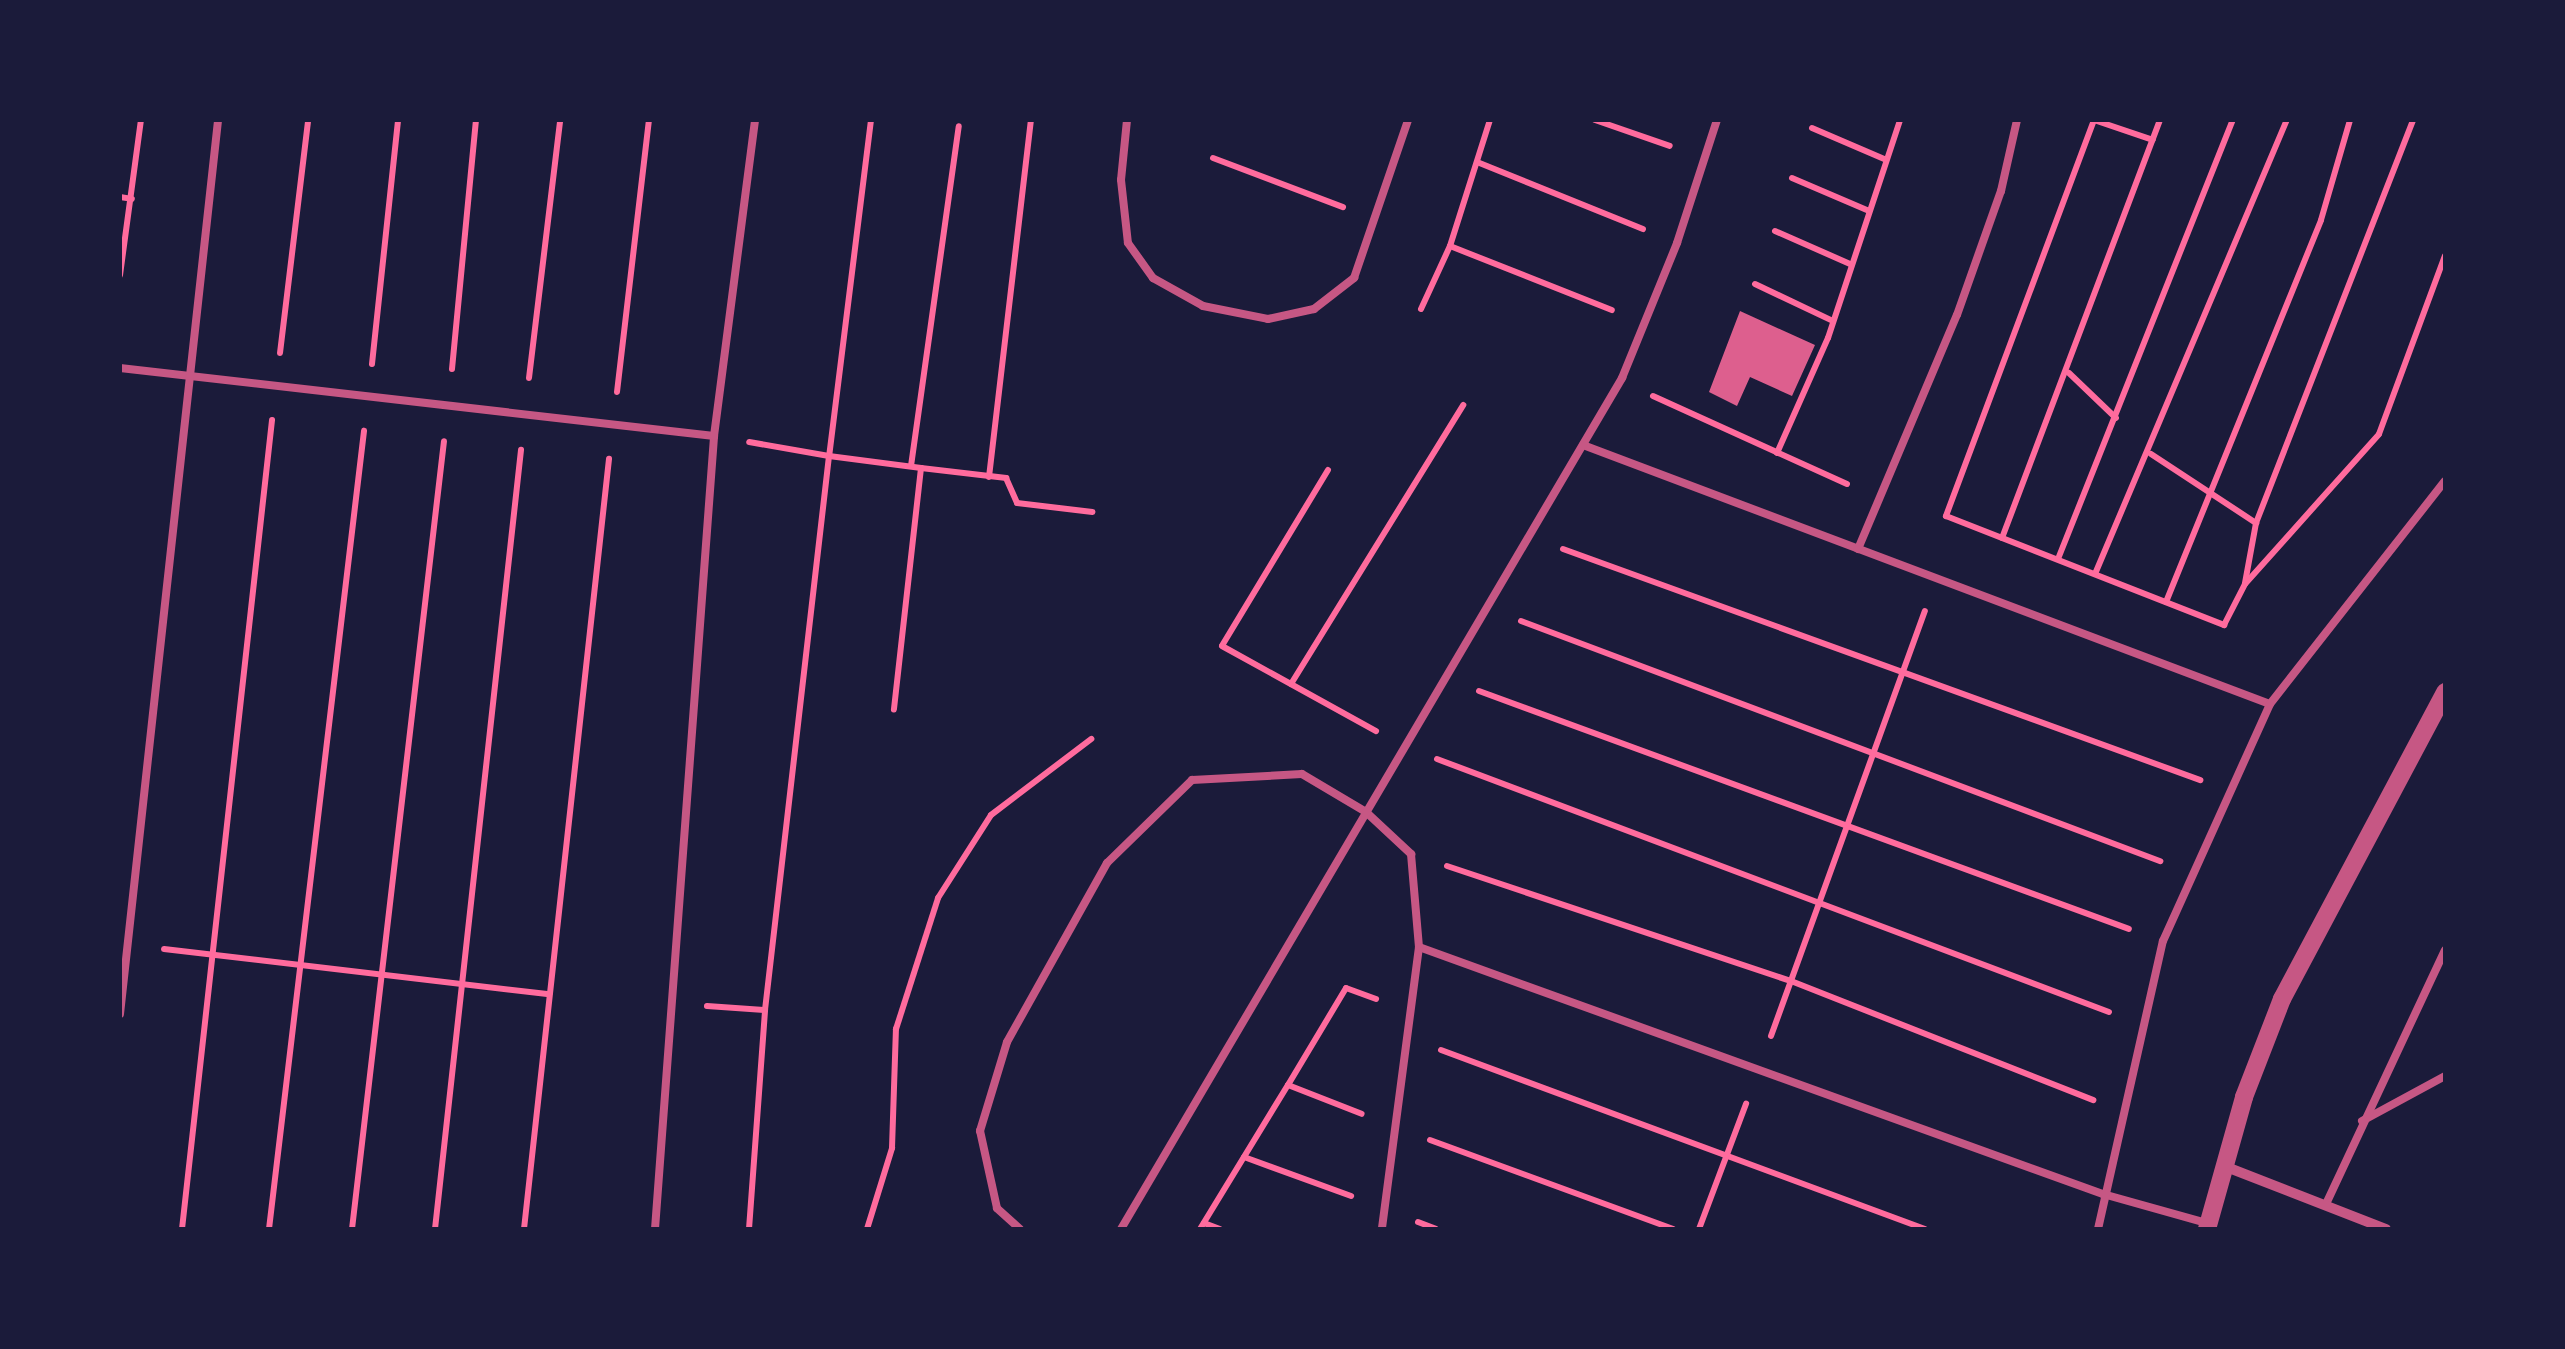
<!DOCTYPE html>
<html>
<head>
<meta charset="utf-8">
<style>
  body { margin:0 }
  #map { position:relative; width:2565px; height:1349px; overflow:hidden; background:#1b1b3a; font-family:"Noto Sans",sans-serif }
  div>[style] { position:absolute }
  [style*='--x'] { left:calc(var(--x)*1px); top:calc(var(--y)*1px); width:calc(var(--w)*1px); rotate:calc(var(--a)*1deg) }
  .building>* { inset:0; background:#dd5f8e }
  .path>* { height:6px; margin:-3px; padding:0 3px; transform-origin:3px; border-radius:3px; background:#ff6b9d }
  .service>* { height:8px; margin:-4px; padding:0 4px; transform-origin:4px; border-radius:4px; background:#c65784 }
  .minor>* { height:10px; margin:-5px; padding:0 5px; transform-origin:5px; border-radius:5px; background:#c65784 }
  .tertiary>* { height:18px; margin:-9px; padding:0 9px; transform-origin:9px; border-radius:9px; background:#c65784 }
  span { translate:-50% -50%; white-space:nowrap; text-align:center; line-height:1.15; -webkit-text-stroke:10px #1b1b3a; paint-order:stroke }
  .frame { position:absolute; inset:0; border:122px solid #1b1b3a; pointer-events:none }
</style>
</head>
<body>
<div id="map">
  <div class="building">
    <div style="clip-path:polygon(1740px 311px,1815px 345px,1792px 396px,1750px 377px,1737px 406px,1709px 392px)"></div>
  </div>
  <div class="path">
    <div style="--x:871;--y:120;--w:339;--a:97.1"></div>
    <div style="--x:829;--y:456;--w:93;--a:7.4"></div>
    <div style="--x:921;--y:468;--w:243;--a:96.4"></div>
    <div style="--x:1595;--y:120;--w:79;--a:19.1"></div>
    <div style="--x:2094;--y:120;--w:423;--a:110.5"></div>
    <div style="--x:1946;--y:516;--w:299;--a:21.4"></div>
    <div style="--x:2224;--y:625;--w:46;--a:-62.9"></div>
    <div style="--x:2245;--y:584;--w:201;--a:-48.2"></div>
    <div style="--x:2379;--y:434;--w:190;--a:-69.7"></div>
    <div style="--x:2094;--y:120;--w:62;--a:18.7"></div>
    <div style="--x:1812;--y:128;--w:78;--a:23.3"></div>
    <div style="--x:1213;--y:158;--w:139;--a:20.7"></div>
    <div style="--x:1477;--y:162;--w:179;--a:22"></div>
    <div style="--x:1792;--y:178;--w:82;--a:23.1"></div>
    <div style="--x:120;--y:197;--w:12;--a:9"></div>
    <div style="--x:1775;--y:231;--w:82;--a:23.7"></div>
    <div style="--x:1450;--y:246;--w:174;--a:21.6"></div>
    <div style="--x:120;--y:275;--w:156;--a:-82.3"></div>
    <div style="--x:1755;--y:284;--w:86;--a:25.4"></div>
    <div style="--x:1421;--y:309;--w:69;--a:-65.3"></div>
    <div style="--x:1450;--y:246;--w:132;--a:-72.4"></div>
    <div style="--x:280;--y:353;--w:235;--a:-83.1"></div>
    <div style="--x:372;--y:364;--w:245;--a:-83.9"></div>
    <div style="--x:452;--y:369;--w:250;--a:-84.5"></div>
    <div style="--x:2069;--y:373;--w:65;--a:43.8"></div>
    <div style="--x:529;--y:378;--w:260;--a:-83.1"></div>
    <div style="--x:617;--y:392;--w:274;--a:-83.3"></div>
    <div style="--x:1653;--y:396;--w:213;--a:24.4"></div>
    <div style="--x:1777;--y:453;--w:126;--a:-66.1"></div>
    <div style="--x:1828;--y:338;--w:230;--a:-71.7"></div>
    <div style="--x:2151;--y:454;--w:126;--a:33.3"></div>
    <div style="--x:911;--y:466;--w:343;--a:-82"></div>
    <div style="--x:921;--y:468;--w:86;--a:6.7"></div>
    <div style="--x:1006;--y:478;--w:27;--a:66"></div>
    <div style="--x:1017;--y:503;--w:76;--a:6.8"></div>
    <div style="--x:1328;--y:470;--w:205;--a:121.1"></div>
    <div style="--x:1222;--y:646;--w:176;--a:28.9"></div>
    <div style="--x:989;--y:477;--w:359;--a:-83.3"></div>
    <div style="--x:2002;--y:538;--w:447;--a:-69.3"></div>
    <div style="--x:1563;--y:549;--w:678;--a:19.93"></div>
    <div style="--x:2058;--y:559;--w:473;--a:-68.3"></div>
    <div style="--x:2095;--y:574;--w:493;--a:-67.1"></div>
    <div style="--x:2245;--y:583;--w:61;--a:-79.6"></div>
    <div style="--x:2256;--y:523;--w:433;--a:-68.7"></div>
    <div style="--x:2166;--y:602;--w:412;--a:-67.9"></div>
    <div style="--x:2321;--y:220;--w:104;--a:-73.8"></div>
    <div style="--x:1521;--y:621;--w:683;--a:20.59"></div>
    <div style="--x:1291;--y:684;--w:328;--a:-58.3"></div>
    <div style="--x:1479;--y:691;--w:692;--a:20.11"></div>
    <div style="--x:1437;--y:759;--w:718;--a:20.63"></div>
    <div style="--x:1447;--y:866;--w:363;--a:18.5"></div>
    <div style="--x:1791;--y:981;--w:325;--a:21.5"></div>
    <div style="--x:164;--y:949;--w:388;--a:6.7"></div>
    <div style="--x:707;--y:1006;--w:58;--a:3.9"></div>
    <div style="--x:1771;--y:1036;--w:452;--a:-70.1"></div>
    <div style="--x:1441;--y:1050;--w:516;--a:20.3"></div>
    <div style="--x:1288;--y:1085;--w:113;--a:-59.1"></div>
    <div style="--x:1346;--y:988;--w:32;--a:20"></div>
    <div style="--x:1430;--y:1140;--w:259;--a:20.1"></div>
    <div style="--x:1244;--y:1157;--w:114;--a:20"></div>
    <div style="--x:1418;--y:1222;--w:19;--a:21"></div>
    <div style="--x:1204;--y:1223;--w:17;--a:21"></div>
    <div style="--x:182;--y:1229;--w:814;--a:-83.65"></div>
    <div style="--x:269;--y:1229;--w:804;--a:-83.21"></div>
    <div style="--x:352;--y:1229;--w:793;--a:-83.34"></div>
    <div style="--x:435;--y:1229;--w:784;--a:-83.7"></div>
    <div style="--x:524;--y:1229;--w:775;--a:-83.7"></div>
    <div style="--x:749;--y:1229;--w:220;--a:-85.8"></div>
    <div style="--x:765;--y:1010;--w:558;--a:-83.41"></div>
    <div style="--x:829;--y:456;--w:81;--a:-170.1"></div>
    <div style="--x:867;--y:1229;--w:85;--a:-72.8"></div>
    <div style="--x:892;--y:1148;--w:119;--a:-88.1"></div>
    <div style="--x:896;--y:1029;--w:138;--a:-72.2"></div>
    <div style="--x:938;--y:898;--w:98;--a:-57.4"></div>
    <div style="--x:991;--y:815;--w:126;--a:-37.2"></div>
    <div style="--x:1200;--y:1229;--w:169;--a:-58.6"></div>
    <div style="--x:1288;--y:1085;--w:79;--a:21.4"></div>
    <div style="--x:1699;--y:1229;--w:134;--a:-69.4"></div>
  </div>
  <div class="service">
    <div style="--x:1127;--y:120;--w:60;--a:95.7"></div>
    <div style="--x:1121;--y:180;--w:63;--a:83.7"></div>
    <div style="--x:1128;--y:243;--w:43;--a:54.5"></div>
    <div style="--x:1153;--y:278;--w:57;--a:29.2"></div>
    <div style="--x:1203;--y:306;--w:66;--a:11.3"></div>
    <div style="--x:1268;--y:319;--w:47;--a:-12.3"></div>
    <div style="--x:1314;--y:309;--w:51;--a:-37.8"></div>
    <div style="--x:1354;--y:278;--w:167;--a:-71.1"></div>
    <div style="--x:120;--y:368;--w:598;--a:6.53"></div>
    <div style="--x:1583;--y:445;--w:734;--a:20.66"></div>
    <div style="--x:1858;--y:549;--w:254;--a:-67.1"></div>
    <div style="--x:1957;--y:315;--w:132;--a:-70.5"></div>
    <div style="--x:2001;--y:191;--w:73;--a:-77.3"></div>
    <div style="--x:1419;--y:947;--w:727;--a:19.86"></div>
    <div style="--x:2103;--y:1194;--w:108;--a:15.6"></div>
    <div style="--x:120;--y:1014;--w:899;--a:-83.74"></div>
    <div style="--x:2362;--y:1121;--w:94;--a:-28.5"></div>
    <div style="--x:2326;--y:1204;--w:280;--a:-64.9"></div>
    <div style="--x:655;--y:1229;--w:795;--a:-85.74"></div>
    <div style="--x:714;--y:436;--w:319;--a:-82.6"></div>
    <div style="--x:1020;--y:1229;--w:31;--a:-138"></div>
    <div style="--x:997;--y:1208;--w:79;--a:-102.4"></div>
    <div style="--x:980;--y:1131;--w:93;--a:-73.1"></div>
    <div style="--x:1007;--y:1042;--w:205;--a:-60.8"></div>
    <div style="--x:1107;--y:863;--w:119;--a:-44.3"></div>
    <div style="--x:1192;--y:780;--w:110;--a:-3.1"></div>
    <div style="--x:1302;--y:774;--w:74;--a:30.7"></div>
    <div style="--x:1366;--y:812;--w:62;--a:43"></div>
    <div style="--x:1411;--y:854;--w:93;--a:85.1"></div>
    <div style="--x:1419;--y:947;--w:284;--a:97.5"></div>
    <div style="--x:1121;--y:1229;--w:988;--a:-59.51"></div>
    <div style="--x:1622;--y:378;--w:146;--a:-67.8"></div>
    <div style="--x:1677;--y:243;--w:129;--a:-72"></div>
    <div style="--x:2098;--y:1229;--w:295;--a:-77.3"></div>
    <div style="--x:2163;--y:941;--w:260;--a:-65.7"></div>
    <div style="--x:2270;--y:704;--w:283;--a:-51.9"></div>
  </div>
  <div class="minor">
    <div style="--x:2224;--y:1166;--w:174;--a:21.3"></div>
  </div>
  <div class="tertiary">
    <div style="--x:2207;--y:1229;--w:137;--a:-74.3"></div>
    <div style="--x:2244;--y:1097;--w:105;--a:-68.8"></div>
    <div style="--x:2282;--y:999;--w:348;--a:-62"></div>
  </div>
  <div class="frame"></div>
</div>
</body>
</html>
